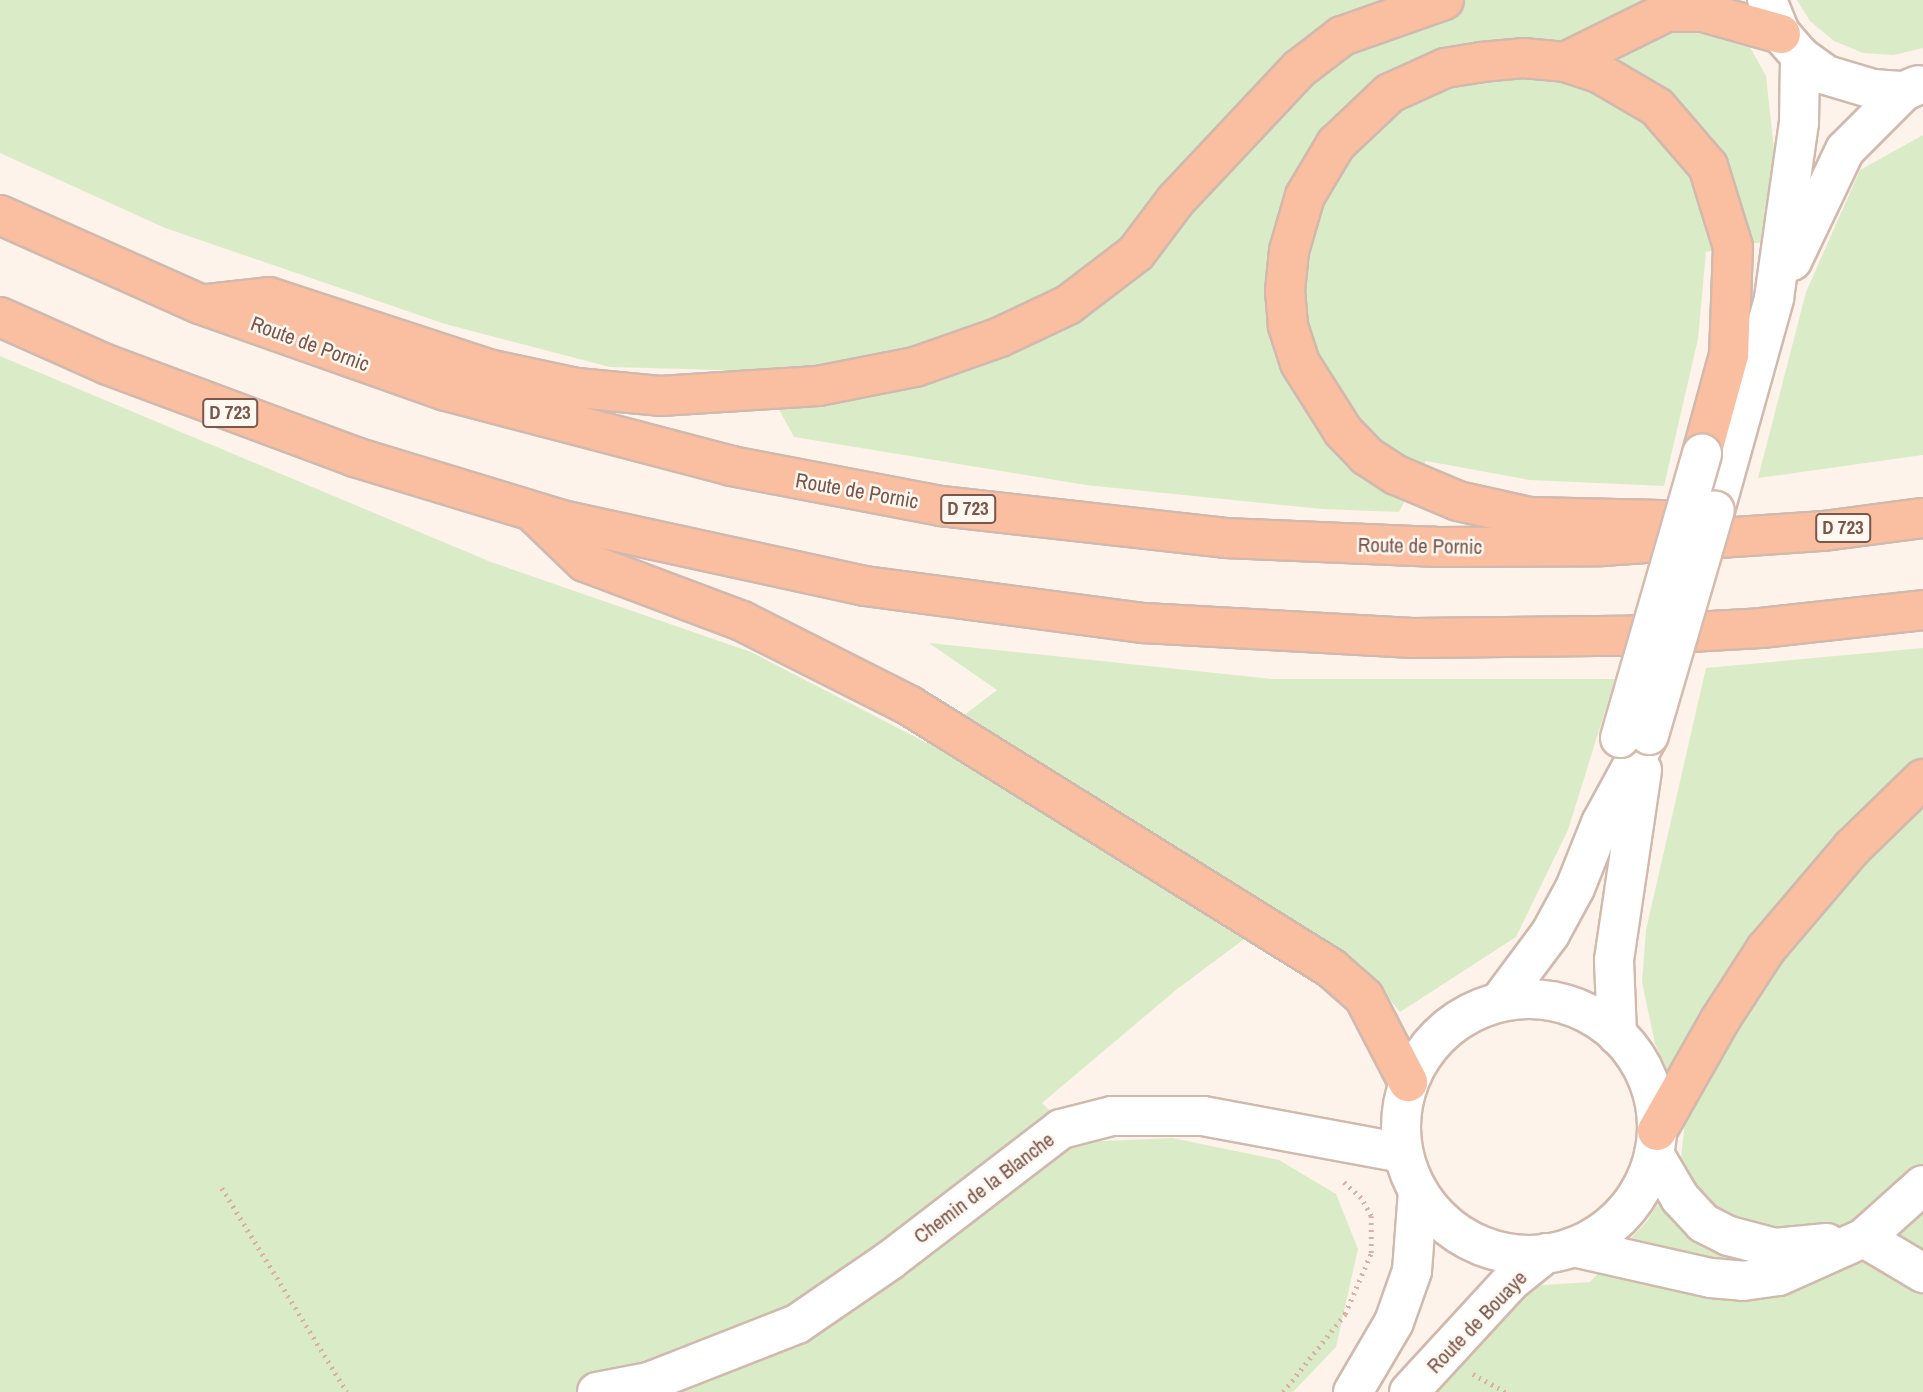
<!DOCTYPE html>
<html>
<head>
<meta charset="utf-8">
<style>
  body { margin:0 }
  #map { position:relative; width:1923px; height:1392px; overflow:hidden; background:#fdf3ea; font-family:"Archivo Narrow",sans-serif }
  div>[style] { position:absolute }
  [style*='--x'] { left:calc(var(--x)*1px); top:calc(var(--y)*1px); width:calc(var(--w)*1px); rotate:calc(var(--a)*1deg) }
  .green>* { inset:0; background:#daecc7 }
  .path>* { height:4.5px; margin-top:-2.25px; transform-origin:0; background:repeating-linear-gradient(90deg,#d9b1a3 0 2px,transparent 0 7px) }
  .roads { filter:drop-shadow(2px 0 #d1b9ae) drop-shadow(-2px 0 #d1b9ae) drop-shadow(0 2px #d1b9ae) drop-shadow(0 -2px #d1b9ae) }
  .minor>* { height:38px; margin:-19px; padding:0 19px; transform-origin:19px; border-radius:19px; background:#fff }
  .secondary>* { height:38px; margin:-19px; padding:0 19px; transform-origin:19px; border-radius:19px; background:#fff }
  .secondary>.ring { margin:-19px; padding:0; box-sizing:content-box; background:none; border:38px solid #fff; border-radius:50% }
  .trunk>* { height:38px; margin:-19px; padding:0 19px; transform-origin:19px; border-radius:19px; background:#fabea0 }
  .bridges { filter:drop-shadow(2px 0 #d6bbae) drop-shadow(-2px 0 #d6bbae) drop-shadow(0 2px #d6bbae) drop-shadow(0 -2px #d6bbae) }
  .secondary-bridge>* { height:38px; margin:-19px; padding:0 19px; transform-origin:19px; border-radius:19px; background:#fff }
  span { translate:-50% -50%; white-space:nowrap; text-align:center; line-height:1.15; -webkit-text-stroke:5px #fff8f1; paint-order:stroke }
  .shield-label span { padding:2px 5px; background:#fff8f1; border:2px solid; border-radius:5px; -webkit-text-stroke-width:0 }
  .shield-label { font-size:19px; color:#7a564b; font-weight:700 }
  .street-label { font-size:21px; color:#7a564b }
</style>
</head>
<body>
<div id="map">
  <div class="green">
    <div style="clip-path:polygon(0 0,1724px 0,1766px 76px,1774px 149px,1762px 242px,1706px 252px,1698px 339px,1664px 486px,1530px 480px,1426px 461px,1399px 512px,1322px 509px,1086px 485px,794px 437px,758px 371px,610px 367px,445px 324px,165px 228px,0 153px)"></div>
    <div style="clip-path:polygon(1797px 0,1923px 0,1923px 48px,1894px 55px,1863px 53px,1834px 41px,1810px 21px)"></div>
    <div style="clip-path:polygon(1923px 135px,1923px 455px,1758px 478px,1806px 292px,1860px 170px)"></div>
    <div style="clip-path:polygon(0 356px,491px 562px,751px 652px,927px 743px,997px 690px,929px 643px,1273px 679px,1615px 679px,1568px 830px,1516px 937px,1400px 1012px,1361px 965px,1279px 913px,1176px 990px,1042px 1103px,1082px 1142px,1172px 1138px,1279px 1160px,1336px 1194px,1358px 1249px,1336px 1347px,1293px 1392px,0 1392px)"></div>
    <div style="clip-path:polygon(1923px 648px,1923px 1392px,1432px 1392px,1527px 1286px,1590px 1282px,1647px 1221px,1680px 1168px,1686px 1111px,1655px 1044px,1642px 982px,1646px 930px,1706px 668px)"></div>
  </div>
  <div class="path">
    <div style="--x:222;--y:1188;--w:239;--a:58.5"></div>
    <div style="--x:1473;--y:1374;--w:38;--a:29"></div>
    <div style="--x:1283;--y:1392;--w:100;--a:-51.5"></div>
    <div style="--x:1345;--y:1314;--w:66;--a:-66.9"></div>
    <div style="--x:1371;--y:1253;--w:37;--a:-90"></div>
    <div style="--x:1371;--y:1216;--w:21;--a:-119"></div>
    <div style="--x:1361;--y:1198;--w:27;--a:-138"></div>
  </div>
  <div class="roads">
    <div class="minor">
      <div style="--x:1654;--y:1154;--w:51;--a:59.4"></div>
      <div style="--x:1680;--y:1198;--w:34;--a:47"></div>
      <div style="--x:1703;--y:1223;--w:29;--a:27"></div>
      <div style="--x:1729;--y:1236;--w:48;--a:14.6"></div>
      <div style="--x:1775;--y:1248;--w:52;--a:-5.5"></div>
      <div style="--x:1864;--y:1238;--w:69;--a:30.7"></div>
      <div style="--x:1573;--y:1247;--w:141;--a:12.7"></div>
      <div style="--x:1711;--y:1278;--w:32;--a:5"></div>
      <div style="--x:1743;--y:1281;--w:36;--a:-8"></div>
      <div style="--x:1779;--y:1276;--w:93;--a:-24.1"></div>
      <div style="--x:1864;--y:1238;--w:79;--a:-41.9"></div>
      <div style="--x:597;--y:1392;--w:53;--a:-10.9"></div>
      <div style="--x:649;--y:1382;--w:159;--a:-21.4"></div>
      <div style="--x:797;--y:1324;--w:112;--a:-34.4"></div>
      <div style="--x:889;--y:1261;--w:217;--a:-37.5"></div>
      <div style="--x:1061;--y:1129;--w:53;--a:-14.3"></div>
      <div style="--x:1112;--y:1116;--w:91;--a:0"></div>
      <div style="--x:1203;--y:1116;--w:203;--a:10.5"></div>
    </div>
    <div class="secondary">
      <div style="--x:1767;--y:0;--w:37;--a:68"></div>
      <div style="--x:1781;--y:34;--w:29;--a:49"></div>
      <div style="--x:1800;--y:56;--w:32;--a:36"></div>
      <div style="--x:1826;--y:75;--w:49;--a:16.6"></div>
      <div style="--x:1873;--y:89;--w:31;--a:4"></div>
      <div style="--x:1904;--y:91;--w:15;--a:-23"></div>
      <div style="--x:1792;--y:261;--w:123;--a:-64.5"></div>
      <div style="--x:1845;--y:150;--w:83;--a:-45"></div>
      <div style="--x:1715;--y:510;--w:220;--a:-74.4"></div>
      <div style="--x:1774;--y:298;--w:177;--a:-81.9"></div>
      <div style="--x:1799;--y:123;--w:67;--a:-89.1"></div>
      <div class="ring" style="left:1401px;top:999px;width:218px;height:218px"></div>
      <div style="--x:1500;--y:1001;--w:84;--a:-53.3"></div>
      <div style="--x:1550;--y:934;--w:52;--a:-61.5"></div>
      <div style="--x:1575;--y:888;--w:70;--a:-68.2"></div>
      <div style="--x:1601;--y:823;--w:100;--a:-61.4"></div>
      <div style="--x:1617;--y:1035;--w:75;--a:-92.3"></div>
      <div style="--x:1614;--y:960;--w:192;--a:-81.6"></div>
      <div style="--x:1353;--y:1392;--w:81;--a:-59.6"></div>
      <div style="--x:1394;--y:1322;--w:54;--a:-70.6"></div>
      <div style="--x:1412;--y:1271;--w:80;--a:-85.7"></div>
      <div style="--x:1409;--y:1392;--w:149;--a:-47.4"></div>
      <div style="--x:1510;--y:1282;--w:46;--a:-38.9"></div>
    </div>
    <div class="trunk">
      <div style="--x:1565;--y:62;--w:113;--a:-26.3"></div>
      <div style="--x:1666;--y:12;--w:37;--a:0"></div>
      <div style="--x:1703;--y:12;--w:81;--a:15.8"></div>
      <div style="--x:0;--y:215;--w:219;--a:24"></div>
      <div style="--x:200;--y:304;--w:261;--a:19.5"></div>
      <div style="--x:446;--y:391;--w:295;--a:14.7"></div>
      <div style="--x:731;--y:466;--w:214;--a:10.8"></div>
      <div style="--x:941;--y:506;--w:286;--a:6.4"></div>
      <div style="--x:1225;--y:538;--w:211;--a:2.4"></div>
      <div style="--x:1436;--y:547;--w:166;--a:-0.3"></div>
      <div style="--x:1602;--y:546;--w:223;--a:-3.9"></div>
      <div style="--x:1824;--y:531;--w:100;--a:-7.5"></div>
      <div style="--x:208;--y:304;--w:61;--a:-6.5"></div>
      <div style="--x:269;--y:297;--w:231;--a:18.2"></div>
      <div style="--x:488;--y:369;--w:91;--a:12.1"></div>
      <div style="--x:577;--y:388;--w:83;--a:5.5"></div>
      <div style="--x:660;--y:396;--w:158;--a:-3.6"></div>
      <div style="--x:818;--y:386;--w:99;--a:-11.1"></div>
      <div style="--x:915;--y:367;--w:90;--a:-19.4"></div>
      <div style="--x:1000;--y:337;--w:75;--a:-25.2"></div>
      <div style="--x:1068;--y:305;--w:86;--a:-37.4"></div>
      <div style="--x:1136;--y:253;--w:66;--a:-53"></div>
      <div style="--x:1176;--y:200;--w:180;--a:-46.8"></div>
      <div style="--x:1299;--y:69;--w:54;--a:-37.5"></div>
      <div style="--x:1342;--y:36;--w:108;--a:-19.4"></div>
      <div style="--x:0;--y:317;--w:118;--a:24"></div>
      <div style="--x:108;--y:365;--w:264;--a:20.4"></div>
      <div style="--x:355;--y:457;--w:216;--a:16.9"></div>
      <div style="--x:562;--y:520;--w:310;--a:12.3"></div>
      <div style="--x:865;--y:586;--w:281;--a:7.6"></div>
      <div style="--x:1144;--y:623;--w:269;--a:3.2"></div>
      <div style="--x:1413;--y:638;--w:207;--a:-0.6"></div>
      <div style="--x:1620;--y:636;--w:141;--a:-3.2"></div>
      <div style="--x:1761;--y:628;--w:163;--a:-6.3"></div>
      <div style="--x:534;--y:513;--w:71;--a:43.9"></div>
      <div style="--x:585;--y:562;--w:168;--a:20.6"></div>
      <div style="--x:742;--y:621;--w:188;--a:26.8"></div>
      <div style="--x:910;--y:706;--w:496;--a:31.9"></div>
      <div style="--x:1331;--y:968;--w:44;--a:41.3"></div>
      <div style="--x:1364;--y:997;--w:96;--a:62.6"></div>
      <div style="--x:1661;--y:520;--w:131;--a:-178.7"></div>
      <div style="--x:1530;--y:517;--w:74;--a:-167.5"></div>
      <div style="--x:1458;--y:501;--w:67;--a:-157.2"></div>
      <div style="--x:1396;--y:475;--w:35;--a:-147"></div>
      <div style="--x:1367;--y:456;--w:35;--a:-134"></div>
      <div style="--x:1343;--y:431;--w:80;--a:-122.3"></div>
      <div style="--x:1300;--y:363;--w:40;--a:-108"></div>
      <div style="--x:1288;--y:325;--w:34;--a:-95"></div>
      <div style="--x:1285;--y:291;--w:40;--a:-84.3"></div>
      <div style="--x:1289;--y:251;--w:57;--a:-73.8"></div>
      <div style="--x:1305;--y:196;--w:61;--a:-59.2"></div>
      <div style="--x:1336;--y:144;--w:74;--a:-43.4"></div>
      <div style="--x:1390;--y:93;--w:60;--a:-24.4"></div>
      <div style="--x:1445;--y:68;--w:36;--a:-9"></div>
      <div style="--x:1481;--y:62;--w:42;--a:-5.4"></div>
      <div style="--x:1523;--y:58;--w:42;--a:5.4"></div>
      <div style="--x:1565;--y:62;--w:36;--a:18"></div>
      <div style="--x:1599;--y:73;--w:67;--a:30.4"></div>
      <div style="--x:1657;--y:107;--w:78;--a:49.2"></div>
      <div style="--x:1708;--y:166;--w:85;--a:72.8"></div>
      <div style="--x:1733;--y:247;--w:108;--a:92.1"></div>
      <div style="--x:1729;--y:355;--w:103;--a:105.3"></div>
      <div style="--x:1657;--y:1131;--w:128;--a:-60.4"></div>
      <div style="--x:1720;--y:1020;--w:85;--a:-57.1"></div>
      <div style="--x:1766;--y:949;--w:133;--a:-49.6"></div>
      <div style="--x:1852;--y:848;--w:99;--a:-44.2"></div>
    </div>
  </div>
  <div class="bridges">
    <div class="secondary-bridge">
      <div style="--x:1649;--y:735;--w:234;--a:-73.7"></div>
      <div style="--x:1620;--y:738;--w:296;--a:-73.9"></div>
    </div>
  </div>
  <div class="shield-label">
    <span style="left:230px;top:413px">D 723</span>
    <span style="left:968px;top:509px">D 723</span>
    <span style="left:1843px;top:528px">D 723</span>
  </div>
  <div class="street-label">
    <span style="left:310px;top:344px;rotate:20deg">Route de Pornic</span>
    <span style="left:857px;top:491px;rotate:10deg">Route de Pornic</span>
    <span style="left:1420px;top:546px;rotate:1deg">Route de Pornic</span>
    <span style="left:984px;top:1188px;rotate:-37deg">Chemin de la Blanche</span>
    <span style="left:1477px;top:1322px;rotate:-46deg">Route de Bouaye</span>
  </div>
</div>
</body>
</html>
